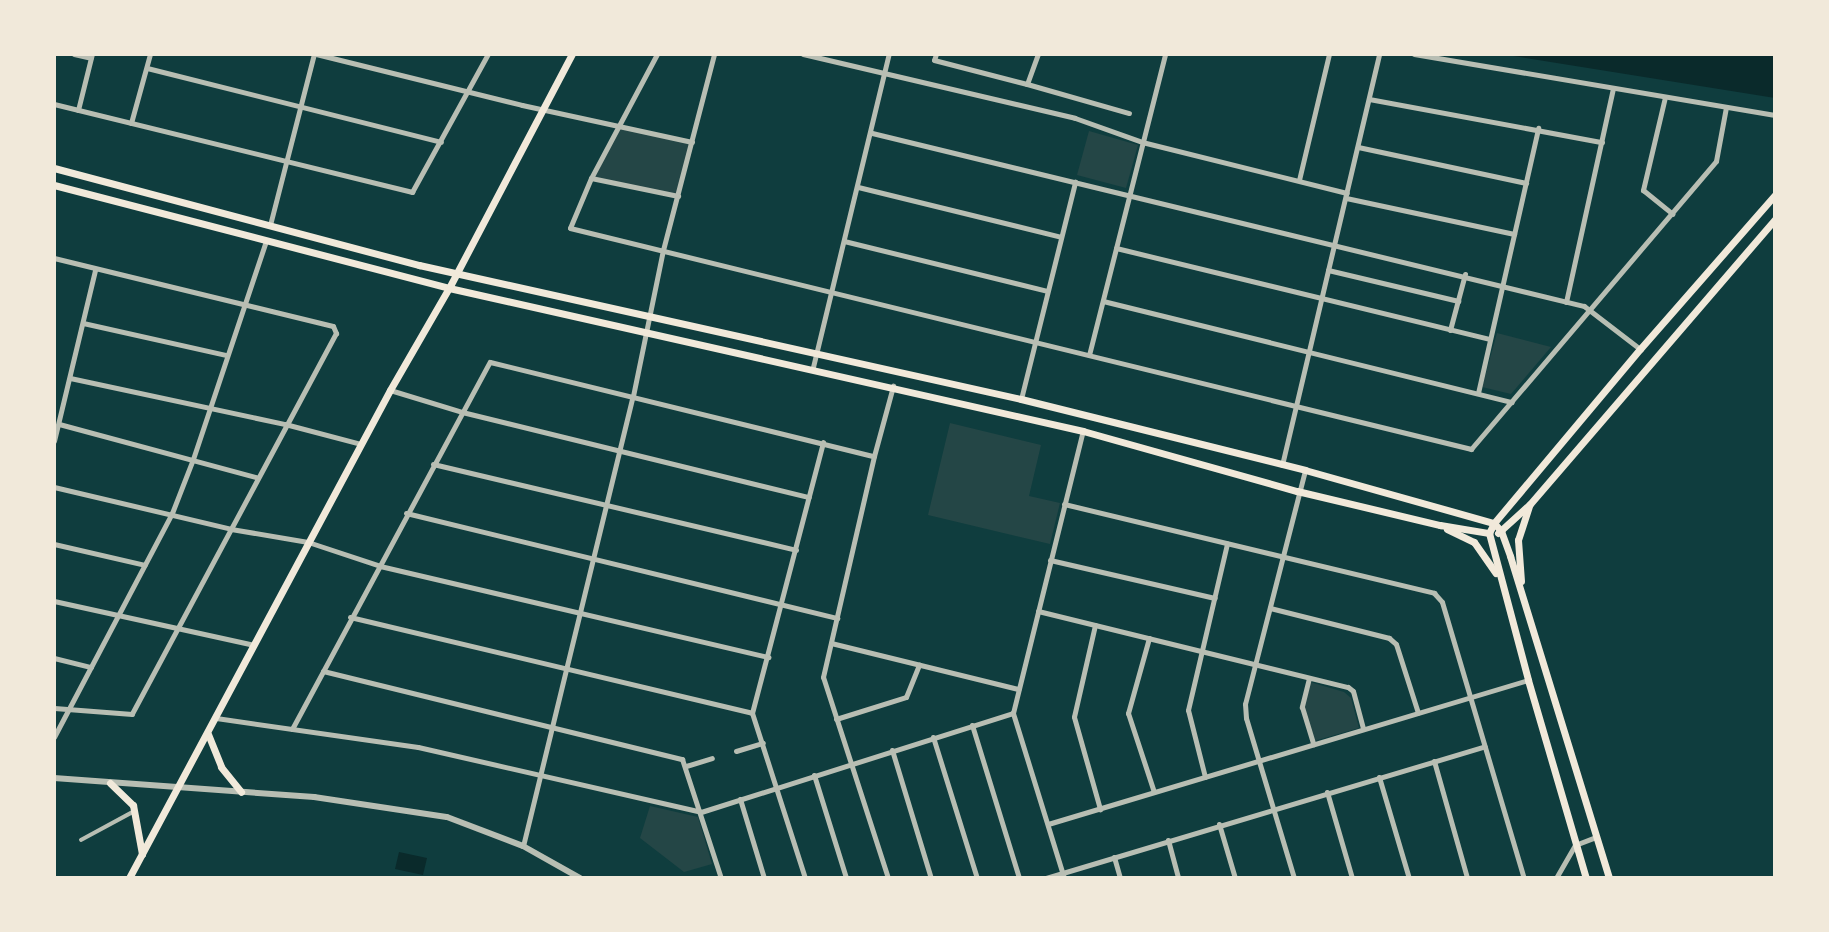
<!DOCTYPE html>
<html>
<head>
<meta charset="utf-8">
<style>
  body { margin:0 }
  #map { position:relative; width:1829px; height:932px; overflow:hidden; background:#0f3d3e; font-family:"Source Sans 3",sans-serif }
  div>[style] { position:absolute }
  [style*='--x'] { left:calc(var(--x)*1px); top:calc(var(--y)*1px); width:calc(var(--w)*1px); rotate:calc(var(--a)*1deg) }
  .green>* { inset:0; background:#244646 }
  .water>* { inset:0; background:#0a2a2b }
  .pedestrian>* { height:3.5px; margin:-1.75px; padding:0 1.75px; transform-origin:1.75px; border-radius:1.75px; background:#b8beb3 }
  .minor>* { height:5px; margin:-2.5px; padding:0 2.5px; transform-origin:2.5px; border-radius:2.5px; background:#b8beb3 }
  .tertiary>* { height:6px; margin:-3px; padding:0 3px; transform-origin:3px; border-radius:3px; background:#b8beb3 }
  .secondary>* { height:7px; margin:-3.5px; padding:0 3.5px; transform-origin:3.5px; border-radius:3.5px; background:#f1e9da }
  span { translate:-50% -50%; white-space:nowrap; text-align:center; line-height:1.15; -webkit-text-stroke:7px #f1e9da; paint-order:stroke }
  .frame { position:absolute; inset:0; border:56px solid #f1e9da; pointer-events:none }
</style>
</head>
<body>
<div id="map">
  <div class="green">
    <div style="clip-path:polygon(620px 127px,692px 142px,678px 196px,591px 178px)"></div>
    <div style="clip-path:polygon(1089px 131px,1138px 145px,1126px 188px,1077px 175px)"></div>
    <div style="clip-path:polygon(1497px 333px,1551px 347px,1511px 394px,1482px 387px)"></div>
    <div style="clip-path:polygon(950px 423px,1041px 445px,1029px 496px,1060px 503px,1050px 544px,928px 515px)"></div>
    <div style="clip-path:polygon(1310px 682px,1344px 692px,1351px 698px,1359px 728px,1314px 741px,1304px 709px)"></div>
    <div style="clip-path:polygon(650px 806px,698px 817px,712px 864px,684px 872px,640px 838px)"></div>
  </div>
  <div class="water">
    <div style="clip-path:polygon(1501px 54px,1775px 54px,1775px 98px)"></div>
    <div style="clip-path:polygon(399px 852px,427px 858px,423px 875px,395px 869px)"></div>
  </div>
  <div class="pedestrian">
    <div style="--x:81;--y:840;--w:57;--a:-28.4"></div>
  </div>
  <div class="minor">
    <div style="--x:74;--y:54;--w:17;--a:13"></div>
    <div style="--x:316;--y:54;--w:212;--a:13.9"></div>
    <div style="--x:522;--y:105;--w:174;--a:12.3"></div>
    <div style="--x:657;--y:54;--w:140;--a:118"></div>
    <div style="--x:591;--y:178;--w:54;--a:112.8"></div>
    <div style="--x:570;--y:228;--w:928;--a:13.78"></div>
    <div style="--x:1471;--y:449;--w:378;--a:-49.6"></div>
    <div style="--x:1716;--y:161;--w:55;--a:-79.5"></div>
    <div style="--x:803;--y:54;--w:279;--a:13.2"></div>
    <div style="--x:1075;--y:118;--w:71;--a:19.7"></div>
    <div style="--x:1142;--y:142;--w:211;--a:14"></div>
    <div style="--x:936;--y:54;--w:6;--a:108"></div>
    <div style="--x:934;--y:60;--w:96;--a:14.5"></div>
    <div style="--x:1027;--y:84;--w:32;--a:-70"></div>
    <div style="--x:1414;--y:54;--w:366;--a:9.6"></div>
    <div style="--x:147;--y:68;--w:303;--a:14.1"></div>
    <div style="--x:1027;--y:84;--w:106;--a:15.9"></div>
    <div style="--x:1665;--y:97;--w:96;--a:103.3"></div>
    <div style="--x:1643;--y:190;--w:38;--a:39"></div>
    <div style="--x:1369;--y:99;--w:237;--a:10.5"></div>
    <div style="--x:54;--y:104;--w:369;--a:13.8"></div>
    <div style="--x:412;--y:192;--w:158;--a:-61.2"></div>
    <div style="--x:78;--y:110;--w:58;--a:-76"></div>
    <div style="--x:131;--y:123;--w:72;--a:-74.6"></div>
    <div style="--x:872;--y:133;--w:733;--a:13.66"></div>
    <div style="--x:1584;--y:306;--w:71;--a:37.5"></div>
    <div style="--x:1358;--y:147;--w:172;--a:12.1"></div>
    <div style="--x:591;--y:178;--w:89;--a:11.7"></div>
    <div style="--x:1299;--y:180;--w:130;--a:-76.6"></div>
    <div style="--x:858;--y:187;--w:209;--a:13.8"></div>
    <div style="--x:1346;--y:198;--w:172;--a:12.1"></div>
    <div style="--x:270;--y:225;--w:177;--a:-75.6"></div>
    <div style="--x:844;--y:241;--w:209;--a:13.8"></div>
    <div style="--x:1116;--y:248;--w:384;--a:13.7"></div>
    <div style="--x:54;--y:258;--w:287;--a:13.7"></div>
    <div style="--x:333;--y:326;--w:8;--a:67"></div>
    <div style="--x:336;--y:333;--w:432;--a:118.2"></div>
    <div style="--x:132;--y:714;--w:78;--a:-175.6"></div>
    <div style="--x:1328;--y:270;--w:134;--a:13.4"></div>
    <div style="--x:1103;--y:301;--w:421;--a:13.9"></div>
    <div style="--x:1566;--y:302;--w:219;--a:-77.6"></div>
    <div style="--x:83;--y:323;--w:147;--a:12.6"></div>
    <div style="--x:1450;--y:330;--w:58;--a:-75"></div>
    <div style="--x:1089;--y:355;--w:310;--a:-75.8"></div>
    <div style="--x:813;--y:367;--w:322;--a:-76.4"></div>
    <div style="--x:70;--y:378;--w:220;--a:12.1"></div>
    <div style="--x:285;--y:424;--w:79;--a:14.7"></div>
    <div style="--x:390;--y:390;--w:75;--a:17"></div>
    <div style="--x:462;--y:412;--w:357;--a:13.8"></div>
    <div style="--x:1478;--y:393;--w:272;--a:-77.2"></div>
    <div style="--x:1021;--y:399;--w:224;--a:-76"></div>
    <div style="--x:59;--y:424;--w:204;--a:15.1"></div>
    <div style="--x:54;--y:441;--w:176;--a:-76.5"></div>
    <div style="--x:433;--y:464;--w:373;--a:13.3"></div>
    <div style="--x:1282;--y:465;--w:422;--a:-76.7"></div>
    <div style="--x:54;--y:487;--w:182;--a:13.3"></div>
    <div style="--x:231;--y:529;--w:78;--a:9.6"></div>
    <div style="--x:308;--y:542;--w:76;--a:18.4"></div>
    <div style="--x:380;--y:566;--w:399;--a:13.2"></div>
    <div style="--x:1064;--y:504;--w:381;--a:13.5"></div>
    <div style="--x:1434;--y:593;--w:12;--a:48"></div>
    <div style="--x:1442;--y:602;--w:288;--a:73.5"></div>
    <div style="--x:406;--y:513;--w:444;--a:13.7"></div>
    <div style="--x:54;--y:544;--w:93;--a:13"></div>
    <div style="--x:1050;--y:560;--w:169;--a:13"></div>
    <div style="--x:54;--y:601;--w:205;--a:12.4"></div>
    <div style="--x:1270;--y:608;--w:123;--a:14.1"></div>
    <div style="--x:1389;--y:638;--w:9;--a:41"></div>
    <div style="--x:1396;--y:644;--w:72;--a:72.3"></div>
    <div style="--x:1038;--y:611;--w:319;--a:13.8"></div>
    <div style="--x:1348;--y:687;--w:6;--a:39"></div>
    <div style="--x:1353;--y:691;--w:39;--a:75"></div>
    <div style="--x:350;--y:617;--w:413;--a:13.4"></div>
    <div style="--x:1095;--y:625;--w:94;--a:102.9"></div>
    <div style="--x:1074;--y:717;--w:96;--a:74.2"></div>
    <div style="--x:1149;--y:638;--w:78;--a:105.6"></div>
    <div style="--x:1128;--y:713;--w:83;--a:71.8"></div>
    <div style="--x:831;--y:643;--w:193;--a:13.8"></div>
    <div style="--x:54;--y:658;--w:38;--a:14"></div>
    <div style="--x:323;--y:671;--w:370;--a:13.8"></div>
    <div style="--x:682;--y:759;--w:125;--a:71.9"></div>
    <div style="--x:1309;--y:678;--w:30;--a:104"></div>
    <div style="--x:1302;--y:707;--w:39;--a:73"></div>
    <div style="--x:216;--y:718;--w:204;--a:8.2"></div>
    <div style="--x:418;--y:747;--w:290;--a:12.9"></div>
    <div style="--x:701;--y:812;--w:327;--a:-17.6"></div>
    <div style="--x:836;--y:719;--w:73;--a:-17.4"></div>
    <div style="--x:906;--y:697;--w:35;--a:-68"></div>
    <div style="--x:972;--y:725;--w:160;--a:72.9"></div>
    <div style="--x:292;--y:729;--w:417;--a:-61.7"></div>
    <div style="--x:490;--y:362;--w:395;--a:13.8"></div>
    <div style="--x:54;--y:737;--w:253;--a:-62.2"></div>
    <div style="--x:172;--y:513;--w:58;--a:-68.7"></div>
    <div style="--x:193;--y:459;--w:230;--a:-71.5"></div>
    <div style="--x:933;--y:737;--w:148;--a:72.7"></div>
    <div style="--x:892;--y:750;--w:134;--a:73.1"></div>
    <div style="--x:736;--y:751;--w:28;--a:-17"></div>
    <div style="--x:1434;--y:761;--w:122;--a:74.2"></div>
    <div style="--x:686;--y:766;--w:27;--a:-17"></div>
    <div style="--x:814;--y:775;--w:108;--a:72.7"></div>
    <div style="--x:1205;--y:777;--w:69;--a:-104.2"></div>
    <div style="--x:1188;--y:710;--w:171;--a:-76.8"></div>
    <div style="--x:1379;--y:777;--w:105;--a:73.5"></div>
    <div style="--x:1327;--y:792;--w:90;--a:73.8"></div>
    <div style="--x:740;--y:799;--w:83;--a:73.1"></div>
    <div style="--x:1048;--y:824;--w:501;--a:-16.7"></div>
    <div style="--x:1219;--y:824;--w:56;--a:73.5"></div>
    <div style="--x:1168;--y:840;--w:39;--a:75"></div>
    <div style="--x:523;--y:846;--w:463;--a:-76.3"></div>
    <div style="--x:633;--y:396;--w:149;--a:-78.4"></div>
    <div style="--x:663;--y:250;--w:203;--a:-75.4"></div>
    <div style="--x:1114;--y:857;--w:22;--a:74"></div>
    <div style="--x:805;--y:878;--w:173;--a:-107.8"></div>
    <div style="--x:752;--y:713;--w:280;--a:-75.3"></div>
    <div style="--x:888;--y:878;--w:211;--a:-107.9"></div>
    <div style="--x:823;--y:677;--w:227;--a:-77"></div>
    <div style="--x:874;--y:456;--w:73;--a:-74.8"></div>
    <div style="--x:1046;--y:878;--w:458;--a:-16.7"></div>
    <div style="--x:1064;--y:878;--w:173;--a:-107.2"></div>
    <div style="--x:1013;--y:713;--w:291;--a:-76.1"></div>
    <div style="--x:1294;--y:878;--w:167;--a:-106.7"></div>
    <div style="--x:1246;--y:718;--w:14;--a:-94"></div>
    <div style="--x:1245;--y:704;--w:242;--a:-75.6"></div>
    <div style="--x:1556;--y:878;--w:38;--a:-60"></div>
    <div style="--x:1575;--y:845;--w:22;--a:-21"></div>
  </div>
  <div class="tertiary">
    <div style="--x:54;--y:778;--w:261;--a:4.2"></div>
    <div style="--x:314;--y:797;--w:134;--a:8.6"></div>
    <div style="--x:447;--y:817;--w:81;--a:20.9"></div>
    <div style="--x:523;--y:846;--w:65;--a:29.3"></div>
  </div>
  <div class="secondary">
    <div style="--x:54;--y:168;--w:378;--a:14.9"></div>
    <div style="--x:419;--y:265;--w:617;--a:12.55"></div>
    <div style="--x:1021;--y:399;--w:293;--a:14"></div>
    <div style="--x:1305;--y:470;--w:196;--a:15.7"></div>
    <div style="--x:1494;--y:523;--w:11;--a:49"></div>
    <div style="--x:1501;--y:531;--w:27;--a:70"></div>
    <div style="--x:1510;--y:556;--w:337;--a:72.9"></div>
    <div style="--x:54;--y:185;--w:408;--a:14.6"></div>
    <div style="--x:449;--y:288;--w:650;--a:12.71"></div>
    <div style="--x:1083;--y:431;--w:222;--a:15.7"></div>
    <div style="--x:1297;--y:491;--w:147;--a:13.4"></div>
    <div style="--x:1440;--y:525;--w:50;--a:9.3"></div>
    <div style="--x:1489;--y:533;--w:152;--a:75.1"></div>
    <div style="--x:1528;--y:680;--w:206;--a:73.7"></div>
    <div style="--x:1447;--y:529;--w:30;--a:26"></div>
    <div style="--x:1474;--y:542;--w:38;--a:55"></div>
    <div style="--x:1489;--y:533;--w:11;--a:-63"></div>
    <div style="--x:1494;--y:523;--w:227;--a:-50"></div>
    <div style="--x:1640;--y:349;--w:205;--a:-48.8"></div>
    <div style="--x:1498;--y:533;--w:43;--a:-42.2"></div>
    <div style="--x:1530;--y:504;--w:376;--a:-49.3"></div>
    <div style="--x:1521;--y:581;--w:41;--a:-94.2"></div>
    <div style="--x:1518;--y:540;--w:35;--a:-72"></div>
    <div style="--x:208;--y:734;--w:35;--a:68"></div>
    <div style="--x:221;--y:767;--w:32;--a:51"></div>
    <div style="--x:110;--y:783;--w:32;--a:44"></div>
    <div style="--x:133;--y:805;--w:50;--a:79.6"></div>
    <div style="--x:129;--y:878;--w:553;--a:-61.86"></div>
    <div style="--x:390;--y:390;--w:118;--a:-60"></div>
    <div style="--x:449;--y:288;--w:264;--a:-62.3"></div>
  </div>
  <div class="frame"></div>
</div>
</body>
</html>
